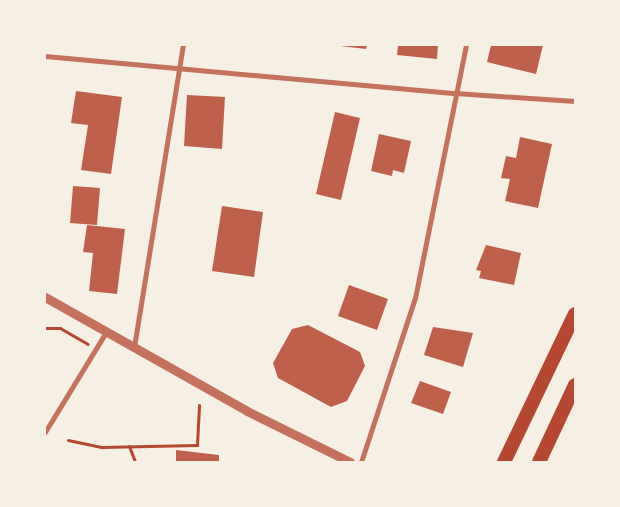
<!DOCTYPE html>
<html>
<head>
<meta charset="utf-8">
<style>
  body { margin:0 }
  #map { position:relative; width:620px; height:507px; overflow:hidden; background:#f6efe4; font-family:"Source Sans 3",sans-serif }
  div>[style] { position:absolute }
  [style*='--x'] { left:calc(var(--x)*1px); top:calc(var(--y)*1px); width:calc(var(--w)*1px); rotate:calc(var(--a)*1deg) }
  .building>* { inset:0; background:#bf614a }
  .path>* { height:3px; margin:-1.5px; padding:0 1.5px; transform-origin:1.5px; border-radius:1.5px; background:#b5482f }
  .pedestrian>* { height:4.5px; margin:-2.25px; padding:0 2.25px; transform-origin:2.25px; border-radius:2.25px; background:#c5725c }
  .minor>* { height:5px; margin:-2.5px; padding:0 2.5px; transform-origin:2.5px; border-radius:2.5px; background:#c5725c }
  .tertiary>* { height:9px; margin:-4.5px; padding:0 4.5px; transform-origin:4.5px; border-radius:4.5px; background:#c5725c }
  .trunk>* { height:14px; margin:-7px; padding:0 7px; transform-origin:7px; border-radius:7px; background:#b5482f }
  span { translate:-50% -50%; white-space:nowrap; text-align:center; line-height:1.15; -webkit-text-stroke:4px #f6efe4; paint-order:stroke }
  .frame { position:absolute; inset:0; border:46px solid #f6efe4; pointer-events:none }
</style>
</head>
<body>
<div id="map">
  <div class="building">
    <div style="clip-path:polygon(332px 45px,367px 45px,366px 49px)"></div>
    <div style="clip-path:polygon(398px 45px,438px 45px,437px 59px,397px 55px)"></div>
    <div style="clip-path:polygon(491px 45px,543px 45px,536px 74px,487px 62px)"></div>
    <div style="clip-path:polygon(76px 91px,122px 97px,111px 174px,81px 170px,88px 125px,71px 123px)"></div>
    <div style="clip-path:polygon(187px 95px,225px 97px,222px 149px,184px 146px)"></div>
    <div style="clip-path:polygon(335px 112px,360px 118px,341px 200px,316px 194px)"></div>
    <div style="clip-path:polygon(379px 134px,411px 141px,404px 173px,393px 170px,392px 176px,371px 171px)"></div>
    <div style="clip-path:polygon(520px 137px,552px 144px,538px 208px,505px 201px,510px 179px,501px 178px,506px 156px,516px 158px)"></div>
    <div style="clip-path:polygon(73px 186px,100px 188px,97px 225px,70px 223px)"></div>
    <div style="clip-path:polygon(222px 206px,263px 212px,254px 277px,212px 271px)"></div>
    <div style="clip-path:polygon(87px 225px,125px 229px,117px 294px,89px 291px,93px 253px,83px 252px)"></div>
    <div style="clip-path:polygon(486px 245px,521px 253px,514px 285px,479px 278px,481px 271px,476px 270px)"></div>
    <div style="clip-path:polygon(349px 285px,388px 299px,377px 330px,338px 316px)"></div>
    <div style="clip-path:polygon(308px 325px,360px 352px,365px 366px,347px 401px,331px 407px,278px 378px,273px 363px,292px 329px)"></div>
    <div style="clip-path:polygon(433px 327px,473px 333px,463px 367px,424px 355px)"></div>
    <div style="clip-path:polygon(420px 381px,451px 392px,443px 414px,411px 403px)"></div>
    <div style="clip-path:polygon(176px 450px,219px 455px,219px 462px,176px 462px)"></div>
  </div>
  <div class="path">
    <div style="--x:45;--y:328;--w:15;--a:0"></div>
    <div style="--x:60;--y:328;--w:32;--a:30"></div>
    <div style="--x:68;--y:440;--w:35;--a:12"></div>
    <div style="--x:102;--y:447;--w:95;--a:-1.2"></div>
    <div style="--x:197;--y:445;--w:40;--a:-87.1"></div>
    <div style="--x:129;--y:446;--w:17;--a:69"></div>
  </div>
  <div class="pedestrian">
    <div style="--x:455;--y:93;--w:120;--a:3.8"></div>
  </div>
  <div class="minor">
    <div style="--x:45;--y:56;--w:412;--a:5.2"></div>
    <div style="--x:134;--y:347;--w:306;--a:-80.8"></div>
    <div style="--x:45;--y:432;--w:117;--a:-58.6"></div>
    <div style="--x:361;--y:462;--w:173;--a:-71.8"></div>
    <div style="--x:415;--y:298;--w:258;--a:-78.6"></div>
  </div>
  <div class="tertiary">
    <div style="--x:45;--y:297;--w:232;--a:29.4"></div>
    <div style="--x:247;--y:411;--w:115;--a:26.3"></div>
  </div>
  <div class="trunk">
    <div style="--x:504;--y:462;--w:164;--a:-64.4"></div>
    <div style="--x:539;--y:462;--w:85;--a:-64.9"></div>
  </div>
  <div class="frame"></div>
</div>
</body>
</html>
